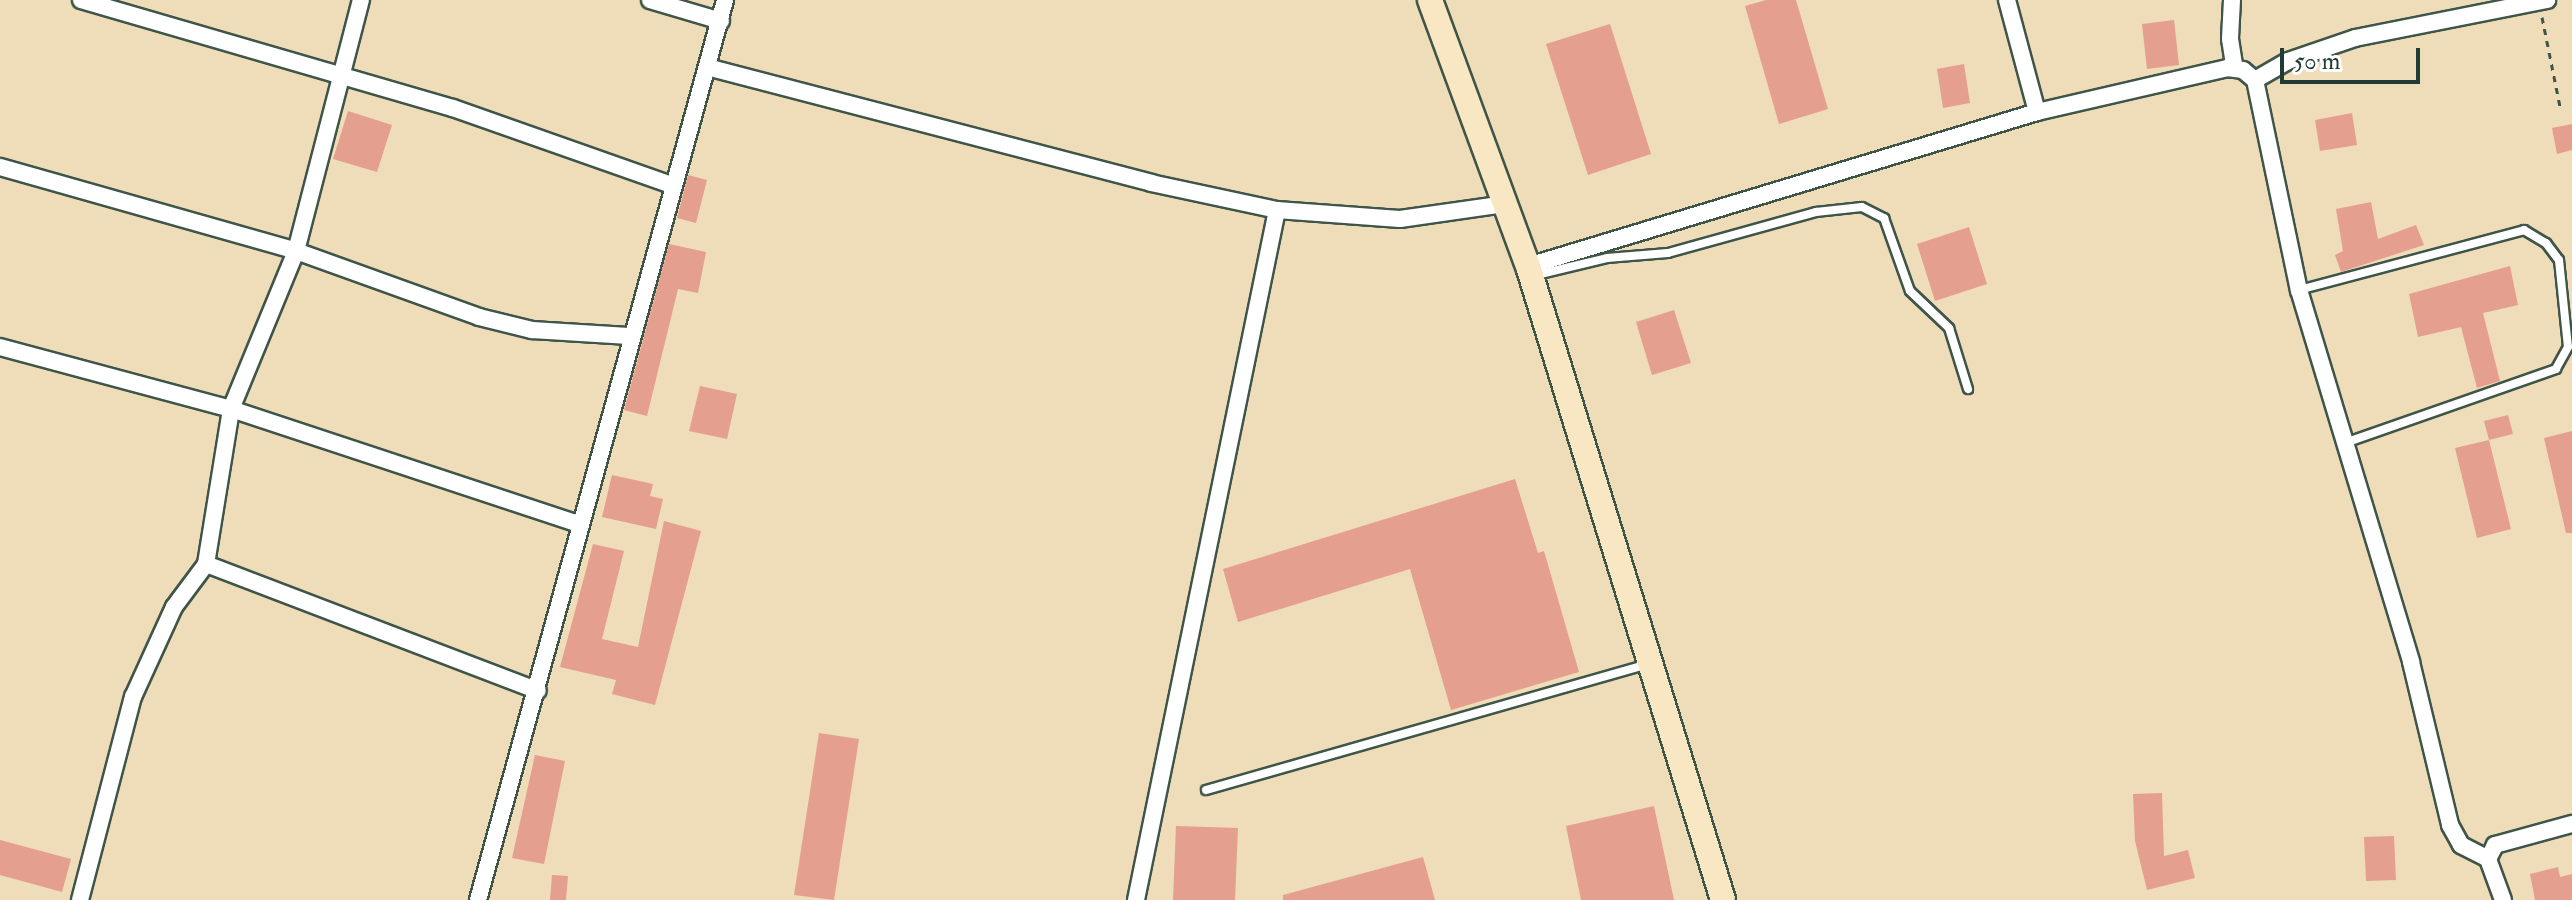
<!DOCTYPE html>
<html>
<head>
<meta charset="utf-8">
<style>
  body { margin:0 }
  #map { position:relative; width:2572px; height:900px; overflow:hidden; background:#efdcb9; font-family:"IM FELL Double Pica",serif }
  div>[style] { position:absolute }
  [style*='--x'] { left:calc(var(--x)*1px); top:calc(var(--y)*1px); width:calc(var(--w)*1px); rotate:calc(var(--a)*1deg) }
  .building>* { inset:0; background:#e59f8f }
  .path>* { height:3px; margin-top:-1.5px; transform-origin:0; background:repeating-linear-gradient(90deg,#3e5548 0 6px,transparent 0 12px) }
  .roads { filter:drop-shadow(2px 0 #3e5548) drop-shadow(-2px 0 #3e5548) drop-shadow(0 2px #3e5548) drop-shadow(0 -2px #3e5548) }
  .lane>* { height:8px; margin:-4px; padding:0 4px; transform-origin:4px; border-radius:4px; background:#fff }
  .street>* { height:16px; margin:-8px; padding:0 8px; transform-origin:8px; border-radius:8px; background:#fff }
  .secondary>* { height:24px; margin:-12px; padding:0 12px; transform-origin:12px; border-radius:12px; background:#f9e7c3 }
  span { translate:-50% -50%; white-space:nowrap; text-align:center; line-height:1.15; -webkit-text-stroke:6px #fff; paint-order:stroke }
  .scale { position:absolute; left:2280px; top:48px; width:140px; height:36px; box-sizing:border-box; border:4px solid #1f3d34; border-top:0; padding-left:10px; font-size:24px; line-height:28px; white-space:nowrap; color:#1f3d34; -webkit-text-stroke:6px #fff; paint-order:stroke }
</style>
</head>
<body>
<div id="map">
  <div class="building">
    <div style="clip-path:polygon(1766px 0,1796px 0,1828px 109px,1779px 124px,1745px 6px)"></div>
    <div style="clip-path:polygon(2174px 20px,2179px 65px,2147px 69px,2142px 24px)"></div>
    <div style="clip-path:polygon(1610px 24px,1651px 154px,1588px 175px,1546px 44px)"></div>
    <div style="clip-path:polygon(1964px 64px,1970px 103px,1943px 108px,1937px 69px)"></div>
    <div style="clip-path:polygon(348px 111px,392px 125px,377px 172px,333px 159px)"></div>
    <div style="clip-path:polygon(2352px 113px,2357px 145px,2320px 151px,2315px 120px)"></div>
    <div style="clip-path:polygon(2572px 124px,2572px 150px,2557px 154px,2552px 128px)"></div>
    <div style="clip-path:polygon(688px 175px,707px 180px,696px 223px,677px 218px)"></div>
    <div style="clip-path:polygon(2371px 202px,2378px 239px,2416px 225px,2424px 245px,2341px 272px,2335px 255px,2343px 251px,2336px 209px)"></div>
    <div style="clip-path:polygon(1969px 227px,1987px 284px,1935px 301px,1917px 244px)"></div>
    <div style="clip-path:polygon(669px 244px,706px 252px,698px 293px,678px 289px,647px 416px,624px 410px)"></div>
    <div style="clip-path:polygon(2510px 266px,2518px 305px,2483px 313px,2500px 381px,2477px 388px,2461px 327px,2418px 337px,2409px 294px)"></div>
    <div style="clip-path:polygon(1674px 310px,1691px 363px,1652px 375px,1636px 322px)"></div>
    <div style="clip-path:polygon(700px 386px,737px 394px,727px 439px,689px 431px)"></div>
    <div style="clip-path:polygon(2508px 415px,2513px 434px,2489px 440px,2484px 421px)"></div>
    <div style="clip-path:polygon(2572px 431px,2572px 533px,2566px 533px,2544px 438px)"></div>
    <div style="clip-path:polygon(2489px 440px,2511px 529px,2477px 538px,2455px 448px)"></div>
    <div style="clip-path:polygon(612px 475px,653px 484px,650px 496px,663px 499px,656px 529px,602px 517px)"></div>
    <div style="clip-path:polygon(1515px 479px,1538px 553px,1544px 551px,1579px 672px,1451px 710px,1410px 569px,1238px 622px,1223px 569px)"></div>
    <div style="clip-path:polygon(664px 521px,701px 531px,655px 705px,612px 694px,616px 680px,560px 667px,593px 544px,624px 551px,602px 639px,638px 647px)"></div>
    <div style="clip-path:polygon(819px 733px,859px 739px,834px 900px,794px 895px)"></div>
    <div style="clip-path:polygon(535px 755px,565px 761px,544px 864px,512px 858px)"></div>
    <div style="clip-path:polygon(2162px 793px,2164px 856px,2188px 850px,2195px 878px,2147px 890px,2135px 841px,2133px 794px)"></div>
    <div style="clip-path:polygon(1654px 806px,1674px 900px,1581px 900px,1566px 826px)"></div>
    <div style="clip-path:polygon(1176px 826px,1238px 828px,1235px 900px,1173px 900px)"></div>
    <div style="clip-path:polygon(2394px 836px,2396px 880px,2366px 881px,2364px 837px)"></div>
    <div style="clip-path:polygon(0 840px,71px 859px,62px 892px,0 875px)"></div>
    <div style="clip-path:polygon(1423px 857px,1435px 900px,1283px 900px,1283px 895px)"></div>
    <div style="clip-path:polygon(2558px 867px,2560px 877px,2572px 874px,2572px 900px,2535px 900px,2530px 874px)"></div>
    <div style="clip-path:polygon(552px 875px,568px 876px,566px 900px,550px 900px)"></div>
  </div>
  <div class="path">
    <div style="--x:2542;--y:17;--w:91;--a:78.6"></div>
  </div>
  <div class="roads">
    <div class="lane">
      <div style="--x:1532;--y:276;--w:77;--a:-13.5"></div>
      <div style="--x:1607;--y:258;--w:61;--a:-4.7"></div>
      <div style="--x:1668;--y:253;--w:154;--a:-15.5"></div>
      <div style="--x:1816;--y:212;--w:46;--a:-6.2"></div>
      <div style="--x:1862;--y:207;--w:25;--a:27"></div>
      <div style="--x:1884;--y:218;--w:77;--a:70.4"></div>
      <div style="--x:1910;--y:291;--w:54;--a:43.5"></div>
      <div style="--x:1949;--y:328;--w:64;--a:72.7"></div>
      <div style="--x:2299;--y:290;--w:233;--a:-14.9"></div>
      <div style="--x:2524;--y:230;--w:26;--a:31"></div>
      <div style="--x:2546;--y:243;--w:21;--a:53"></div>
      <div style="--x:2559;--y:260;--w:87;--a:84.1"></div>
      <div style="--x:2568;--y:347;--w:25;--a:119"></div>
      <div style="--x:2556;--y:369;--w:224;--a:160.7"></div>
      <div style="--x:1206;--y:790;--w:460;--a:-15.9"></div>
    </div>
    <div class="street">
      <div style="--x:81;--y:0;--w:387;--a:16.2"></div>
      <div style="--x:453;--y:108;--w:232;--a:19.4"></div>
      <div style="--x:650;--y:0;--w:74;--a:16.5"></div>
      <div style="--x:2007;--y:0;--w:116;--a:75"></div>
      <div style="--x:2232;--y:0;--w:39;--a:93"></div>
      <div style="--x:2230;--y:39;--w:30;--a:81"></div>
      <div style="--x:707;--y:67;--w:459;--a:14.6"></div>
      <div style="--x:1151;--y:183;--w:129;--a:12.1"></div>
      <div style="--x:1277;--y:210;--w:704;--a:101.55"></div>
      <div style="--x:2255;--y:80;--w:38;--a:-30"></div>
      <div style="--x:2288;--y:61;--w:71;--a:-18.9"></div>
      <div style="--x:2355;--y:38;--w:196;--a:-11.2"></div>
      <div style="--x:0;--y:167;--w:308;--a:15.8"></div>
      <div style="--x:296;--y:251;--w:195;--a:19.8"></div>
      <div style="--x:479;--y:317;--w:55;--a:13.8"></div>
      <div style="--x:532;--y:330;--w:97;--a:3.5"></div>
      <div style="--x:1277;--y:210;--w:123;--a:4.2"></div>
      <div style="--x:1400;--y:219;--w:107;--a:-8.1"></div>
      <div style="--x:1528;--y:266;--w:532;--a:-16.83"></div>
      <div style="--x:2037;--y:112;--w:195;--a:-13"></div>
      <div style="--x:2227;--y:68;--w:16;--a:7"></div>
      <div style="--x:2243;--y:70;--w:16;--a:40"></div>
      <div style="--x:2255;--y:80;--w:215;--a:78.2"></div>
      <div style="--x:2299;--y:290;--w:388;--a:73.2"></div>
      <div style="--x:2411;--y:662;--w:168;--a:76.5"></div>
      <div style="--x:2450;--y:825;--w:23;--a:61"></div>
      <div style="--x:2461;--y:845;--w:30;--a:27"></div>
      <div style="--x:0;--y:347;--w:239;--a:15"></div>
      <div style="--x:231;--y:409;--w:367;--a:18.3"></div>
      <div style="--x:206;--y:564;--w:355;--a:20.9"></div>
      <div style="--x:80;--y:900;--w:210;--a:-75.4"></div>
      <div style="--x:133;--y:697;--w:99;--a:-65.5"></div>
      <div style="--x:174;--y:607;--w:54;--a:-53.3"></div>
      <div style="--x:206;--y:564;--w:157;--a:-80.8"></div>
      <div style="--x:231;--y:409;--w:171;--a:-67.6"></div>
      <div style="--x:296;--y:251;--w:259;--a:-75.5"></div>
      <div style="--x:478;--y:900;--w:933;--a:-74.65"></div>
      <div style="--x:2503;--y:900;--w:44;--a:-110.1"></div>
      <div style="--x:2488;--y:859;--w:16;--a:-63"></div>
      <div style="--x:2495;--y:845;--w:80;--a:-15.3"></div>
    </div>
    <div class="secondary">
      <div style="--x:1430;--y:0;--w:283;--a:69.8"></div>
      <div style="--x:1528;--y:266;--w:663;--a:72.9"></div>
    </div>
  </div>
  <div class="scale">50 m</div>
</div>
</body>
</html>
